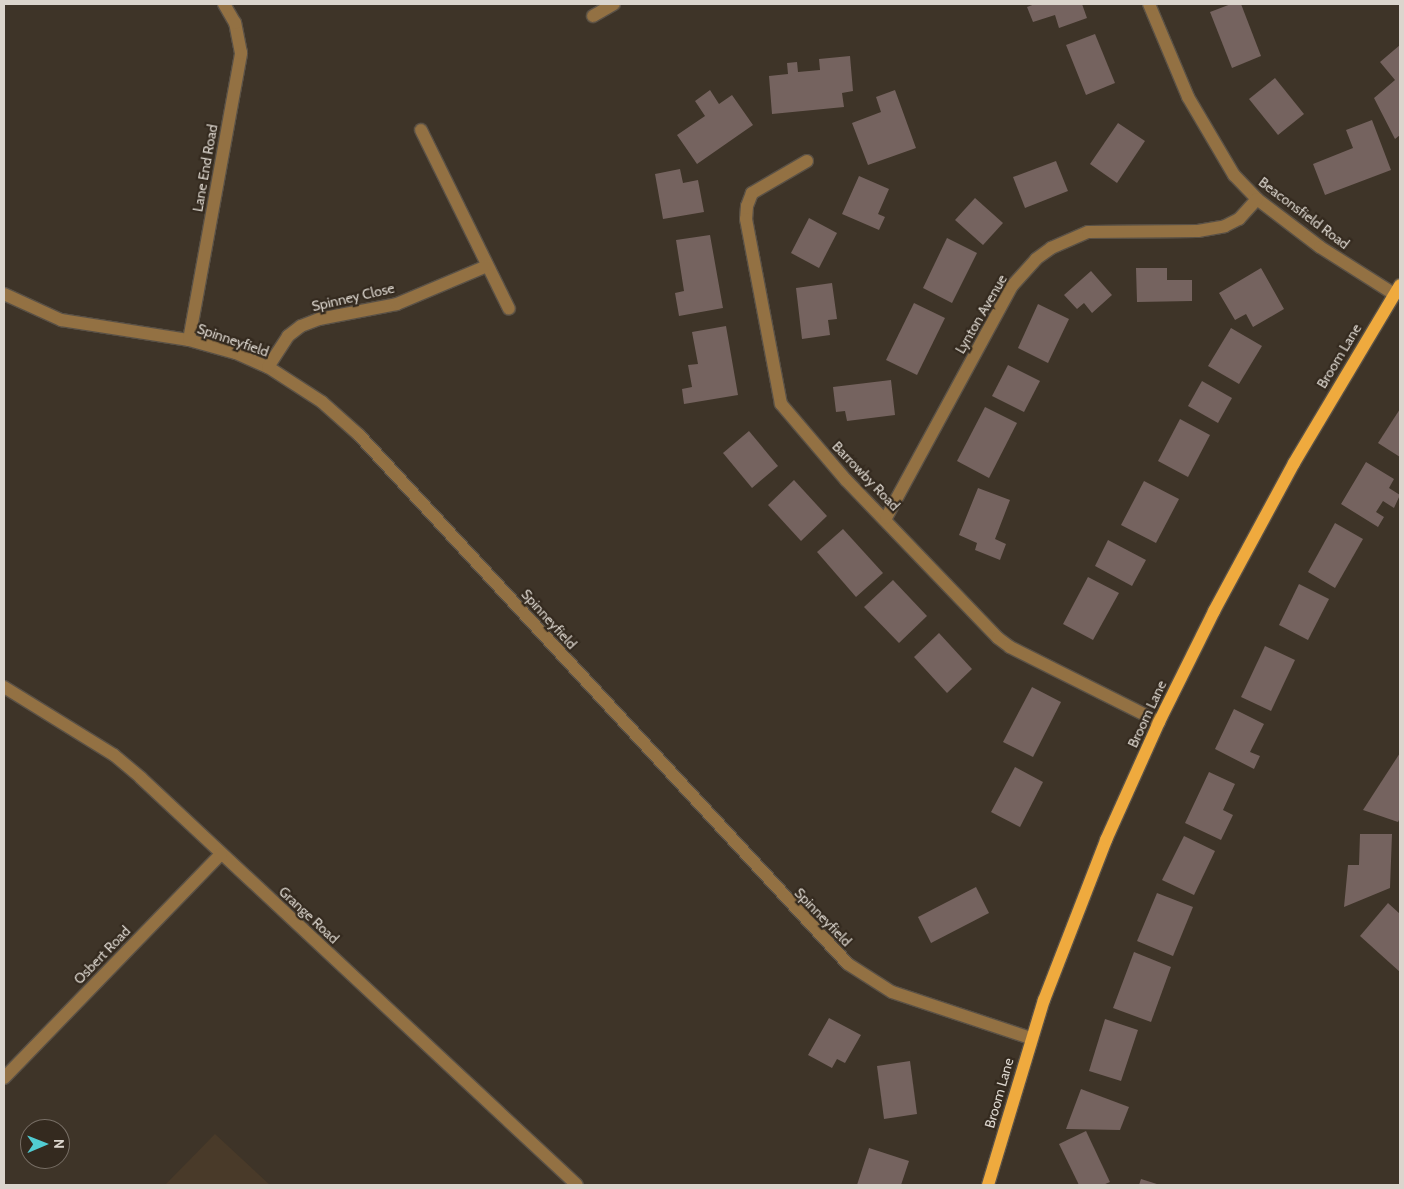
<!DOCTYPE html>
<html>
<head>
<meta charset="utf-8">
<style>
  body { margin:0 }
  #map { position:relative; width:1404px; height:1189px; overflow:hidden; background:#3e3428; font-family:Cabin,sans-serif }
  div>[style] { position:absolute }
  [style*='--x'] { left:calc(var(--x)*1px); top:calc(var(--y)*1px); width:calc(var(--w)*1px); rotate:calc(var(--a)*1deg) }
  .built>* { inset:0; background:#493a29 }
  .building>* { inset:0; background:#75635f }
  .roads { filter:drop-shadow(1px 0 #5a5146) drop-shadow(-1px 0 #5a5146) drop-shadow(0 1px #5a5146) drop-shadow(0 -1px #5a5146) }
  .minor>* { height:12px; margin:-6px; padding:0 6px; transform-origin:6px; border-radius:6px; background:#937143 }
  .major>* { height:12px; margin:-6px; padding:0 6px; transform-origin:6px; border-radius:6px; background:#efaa3e }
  span { translate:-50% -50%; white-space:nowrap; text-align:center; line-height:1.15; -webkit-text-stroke:4.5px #342a1f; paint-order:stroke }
  .street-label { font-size:14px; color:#dbd5cd }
  .frame { position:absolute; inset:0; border:5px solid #dbd5cd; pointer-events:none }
  .north { position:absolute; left:20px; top:1119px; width:50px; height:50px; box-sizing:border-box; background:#342a1f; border:1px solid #776e65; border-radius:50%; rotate:89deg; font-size:14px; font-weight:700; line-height:20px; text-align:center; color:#dbd5cd }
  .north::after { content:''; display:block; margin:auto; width:18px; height:22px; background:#51ccd2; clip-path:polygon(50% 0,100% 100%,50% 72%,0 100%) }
</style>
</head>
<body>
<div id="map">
  <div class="built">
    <div style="clip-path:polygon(215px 1134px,270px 1185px,165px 1185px)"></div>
  </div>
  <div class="building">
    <div style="clip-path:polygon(1035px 4px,1082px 4px,1087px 18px,1059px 28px,1055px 15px,1033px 22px,1027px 7px)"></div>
    <div style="clip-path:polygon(1231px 4px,1241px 4px,1261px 56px,1232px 68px,1210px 12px)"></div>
    <div style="clip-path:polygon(1095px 34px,1115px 83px,1086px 95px,1066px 45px)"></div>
    <div style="clip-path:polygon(1400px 45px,1400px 135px,1395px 139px,1374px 98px,1395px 80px,1380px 62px)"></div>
    <div style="clip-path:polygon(850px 56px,853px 91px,842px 93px,844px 107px,772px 114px,769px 76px,788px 74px,787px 63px,797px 62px,798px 72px,820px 70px,819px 59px)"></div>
    <div style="clip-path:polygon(1275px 78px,1304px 114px,1278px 135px,1249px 99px)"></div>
    <div style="clip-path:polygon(710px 90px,719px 104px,732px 95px,753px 125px,697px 164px,677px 135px,705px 116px,695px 101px)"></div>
    <div style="clip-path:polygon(895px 90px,916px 148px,868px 165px,852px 123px,881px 112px,876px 97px)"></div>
    <div style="clip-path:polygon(1372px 120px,1391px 170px,1325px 195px,1313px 164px,1353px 148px,1346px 130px)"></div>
    <div style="clip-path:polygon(1118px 123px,1145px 141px,1117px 183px,1090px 164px)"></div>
    <div style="clip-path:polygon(1056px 161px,1068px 191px,1025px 208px,1013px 177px)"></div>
    <div style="clip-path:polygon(680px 169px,683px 183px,698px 180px,704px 212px,663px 219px,655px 174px)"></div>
    <div style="clip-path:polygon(859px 176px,889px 189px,878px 214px,885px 217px,879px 230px,842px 214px)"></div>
    <div style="clip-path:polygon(975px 198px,1003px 223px,983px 245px,955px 220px)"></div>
    <div style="clip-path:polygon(809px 218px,837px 233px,819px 268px,791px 253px)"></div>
    <div style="clip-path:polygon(710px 235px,723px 308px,679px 316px,675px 293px,684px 291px,676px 240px)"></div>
    <div style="clip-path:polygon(947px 238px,977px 253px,952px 303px,923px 288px)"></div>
    <div style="clip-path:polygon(1136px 268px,1167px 268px,1167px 280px,1192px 280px,1192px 301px,1137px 302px)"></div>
    <div style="clip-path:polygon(1261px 268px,1284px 309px,1253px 327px,1246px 314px,1235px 320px,1219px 293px)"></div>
    <div style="clip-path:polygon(1091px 271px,1112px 295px,1092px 313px,1084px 303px,1077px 309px,1064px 295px)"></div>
    <div style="clip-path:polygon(832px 283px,837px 319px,828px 320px,830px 335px,802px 339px,796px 288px)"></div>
    <div style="clip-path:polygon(914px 303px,945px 318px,917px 375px,886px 360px)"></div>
    <div style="clip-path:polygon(1038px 304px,1069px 319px,1048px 363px,1018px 348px)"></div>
    <div style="clip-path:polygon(726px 326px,738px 395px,684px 404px,682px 389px,692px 387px,688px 365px,698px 364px,692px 332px)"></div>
    <div style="clip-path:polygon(1231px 328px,1262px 346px,1239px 384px,1208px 366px)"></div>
    <div style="clip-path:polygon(1008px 365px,1040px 381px,1024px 412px,992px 396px)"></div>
    <div style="clip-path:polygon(891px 380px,895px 415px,847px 421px,845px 411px,836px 412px,833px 387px)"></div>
    <div style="clip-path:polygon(1202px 381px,1232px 398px,1218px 423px,1188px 406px)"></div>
    <div style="clip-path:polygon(985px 407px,1017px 423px,989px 478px,957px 461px)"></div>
    <div style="clip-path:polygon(1400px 409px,1400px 457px,1378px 443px)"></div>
    <div style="clip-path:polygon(1180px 419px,1210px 435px,1188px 477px,1158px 461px)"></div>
    <div style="clip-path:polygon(749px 431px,778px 466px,752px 488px,723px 453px)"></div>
    <div style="clip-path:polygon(1366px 462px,1394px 479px,1389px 488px,1400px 495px,1394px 508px,1383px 501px,1376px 512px,1384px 517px,1378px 527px,1341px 504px)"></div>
    <div style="clip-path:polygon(794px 480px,827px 516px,801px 541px,768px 505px)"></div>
    <div style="clip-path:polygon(1144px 481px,1179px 499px,1156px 543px,1121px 525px)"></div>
    <div style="clip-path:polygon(978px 488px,1010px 500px,995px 539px,1006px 544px,1000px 560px,975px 550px,977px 543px,959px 535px)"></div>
    <div style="clip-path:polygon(1335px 523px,1363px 539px,1335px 588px,1308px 572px)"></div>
    <div style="clip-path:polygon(843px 529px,883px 573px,856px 597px,817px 552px)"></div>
    <div style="clip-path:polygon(1108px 540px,1146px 560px,1132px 586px,1095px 566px)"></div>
    <div style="clip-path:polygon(1088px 577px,1119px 593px,1093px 640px,1063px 624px)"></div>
    <div style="clip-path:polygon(893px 580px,927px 616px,899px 643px,864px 607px)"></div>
    <div style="clip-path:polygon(1299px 584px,1329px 599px,1308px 640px,1279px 625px)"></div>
    <div style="clip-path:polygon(939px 633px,972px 669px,947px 693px,914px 657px)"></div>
    <div style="clip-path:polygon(1265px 646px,1295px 660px,1271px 711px,1241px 697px)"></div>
    <div style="clip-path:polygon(1032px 687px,1061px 702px,1033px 757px,1003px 742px)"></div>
    <div style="clip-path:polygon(1234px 709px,1264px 724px,1250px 752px,1260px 756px,1254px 769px,1215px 749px)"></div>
    <div style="clip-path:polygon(1400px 753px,1400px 818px,1398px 822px,1363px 810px)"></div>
    <div style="clip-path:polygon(1015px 767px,1043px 782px,1020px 827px,991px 812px)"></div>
    <div style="clip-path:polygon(1209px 772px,1235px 784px,1223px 810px,1233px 815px,1221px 840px,1185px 823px)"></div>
    <div style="clip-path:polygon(1360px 834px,1392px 834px,1390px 888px,1344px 907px,1348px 865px,1359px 865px)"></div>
    <div style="clip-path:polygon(1184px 836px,1215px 851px,1194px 895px,1162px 880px)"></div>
    <div style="clip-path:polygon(976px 887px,989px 913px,931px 943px,918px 917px)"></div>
    <div style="clip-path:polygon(1157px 893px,1193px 907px,1173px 956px,1137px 941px)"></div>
    <div style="clip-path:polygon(1388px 903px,1400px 914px,1400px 972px,1360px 936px)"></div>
    <div style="clip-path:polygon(1134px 952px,1171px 967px,1151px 1022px,1113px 1008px)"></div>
    <div style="clip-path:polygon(829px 1018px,861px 1035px,845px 1063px,837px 1059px,832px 1068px,808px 1055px)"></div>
    <div style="clip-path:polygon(1105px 1019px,1138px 1030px,1121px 1081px,1089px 1071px)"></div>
    <div style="clip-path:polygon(910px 1061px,917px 1114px,884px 1119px,877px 1066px)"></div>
    <div style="clip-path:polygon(1081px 1089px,1129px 1107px,1120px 1130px,1066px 1129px)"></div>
    <div style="clip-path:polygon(1086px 1131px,1110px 1182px,1103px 1185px,1079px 1185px,1059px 1144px)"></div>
    <div style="clip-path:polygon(869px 1148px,909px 1161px,901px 1185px,857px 1185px)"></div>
    <div style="clip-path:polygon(1141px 1179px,1160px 1185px,1139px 1185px)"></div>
  </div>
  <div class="roads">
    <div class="minor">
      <div style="--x:1149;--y:4;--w:101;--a:67.2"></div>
      <div style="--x:1188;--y:97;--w:91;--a:59.5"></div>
      <div style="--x:1234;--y:175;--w:33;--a:46"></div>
      <div style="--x:1257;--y:199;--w:79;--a:37.3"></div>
      <div style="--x:1320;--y:247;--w:88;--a:32.4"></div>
      <div style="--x:593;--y:16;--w:24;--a:-30"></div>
      <div style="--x:421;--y:130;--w:199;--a:63.8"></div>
      <div style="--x:807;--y:161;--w:64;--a:149.8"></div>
      <div style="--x:752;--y:193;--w:14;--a:111"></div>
      <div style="--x:747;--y:206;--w:13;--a:94"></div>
      <div style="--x:746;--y:219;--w:188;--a:79.3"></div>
      <div style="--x:781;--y:404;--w:100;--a:49.5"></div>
      <div style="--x:846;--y:480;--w:219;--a:46.1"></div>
      <div style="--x:998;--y:638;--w:15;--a:37"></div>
      <div style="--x:1010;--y:647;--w:167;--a:26.7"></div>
      <div style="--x:4;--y:294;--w:63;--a:24.5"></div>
      <div style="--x:61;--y:320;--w:130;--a:8.9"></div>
      <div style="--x:189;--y:340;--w:49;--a:15.5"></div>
      <div style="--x:236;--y:353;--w:35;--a:24"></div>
      <div style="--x:268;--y:367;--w:64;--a:32.9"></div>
      <div style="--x:322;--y:402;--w:50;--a:41.7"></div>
      <div style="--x:359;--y:435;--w:720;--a:47.25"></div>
      <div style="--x:848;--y:964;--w:52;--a:32.5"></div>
      <div style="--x:892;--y:992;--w:145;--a:18.4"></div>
      <div style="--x:189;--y:340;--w:292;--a:-79.7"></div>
      <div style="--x:241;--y:53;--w:31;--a:-101"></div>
      <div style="--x:235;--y:23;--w:22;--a:-120"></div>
      <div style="--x:268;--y:367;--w:37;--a:-57"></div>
      <div style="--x:288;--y:336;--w:16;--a:-38"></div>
      <div style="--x:301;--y:326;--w:19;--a:-21"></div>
      <div style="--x:319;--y:319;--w:79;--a:-10.9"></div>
      <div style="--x:397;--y:304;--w:98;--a:-22.9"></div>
      <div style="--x:886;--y:518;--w:264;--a:-61.5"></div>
      <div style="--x:1012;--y:286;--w:36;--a:-48"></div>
      <div style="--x:1036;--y:259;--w:19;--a:-36"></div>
      <div style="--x:1051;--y:248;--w:40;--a:-23.4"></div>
      <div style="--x:1088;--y:232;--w:110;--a:-0.5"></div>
      <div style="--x:1198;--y:231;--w:27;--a:-10"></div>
      <div style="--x:1225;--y:226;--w:16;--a:-27"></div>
      <div style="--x:1239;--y:219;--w:27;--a:-48"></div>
      <div style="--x:4;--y:687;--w:129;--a:31.7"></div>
      <div style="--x:114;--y:755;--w:35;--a:40"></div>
      <div style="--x:141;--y:778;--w:596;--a:43.03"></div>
      <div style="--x:4;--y:1078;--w:312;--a:-45.9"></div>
    </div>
    <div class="major">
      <div style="--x:988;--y:1185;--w:193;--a:-73.2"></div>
      <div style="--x:1044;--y:1000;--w:172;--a:-68.8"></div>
      <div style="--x:1106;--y:840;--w:129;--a:-65.8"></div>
      <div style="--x:1159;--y:722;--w:124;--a:-63.6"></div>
      <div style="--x:1214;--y:611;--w:168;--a:-61.6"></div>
      <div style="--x:1294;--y:463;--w:207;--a:-59.2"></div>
    </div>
  </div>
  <div class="street-label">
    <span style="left:205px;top:168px;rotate:-80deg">Lane End Road</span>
    <span style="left:1304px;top:213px;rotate:37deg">Beaconsfield Road</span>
    <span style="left:353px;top:297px;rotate:-13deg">Spinney Close</span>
    <span style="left:981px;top:314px;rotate:-60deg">Lynton Avenue</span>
    <span style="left:233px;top:340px;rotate:19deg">Spinneyfield</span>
    <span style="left:1339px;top:356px;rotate:-59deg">Broom Lane</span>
    <span style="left:866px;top:476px;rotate:46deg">Barrowby Road</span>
    <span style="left:549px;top:619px;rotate:48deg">Spinneyfield</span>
    <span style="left:1147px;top:714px;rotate:-65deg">Broom Lane</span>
    <span style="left:309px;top:915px;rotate:43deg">Grange Road</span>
    <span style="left:823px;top:917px;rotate:46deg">Spinneyfield</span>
    <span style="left:102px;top:955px;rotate:-46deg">Osbert Road</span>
    <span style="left:999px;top:1093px;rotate:-74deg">Broom Lane</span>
  </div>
  <div class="frame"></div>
  <div class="north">N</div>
</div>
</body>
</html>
